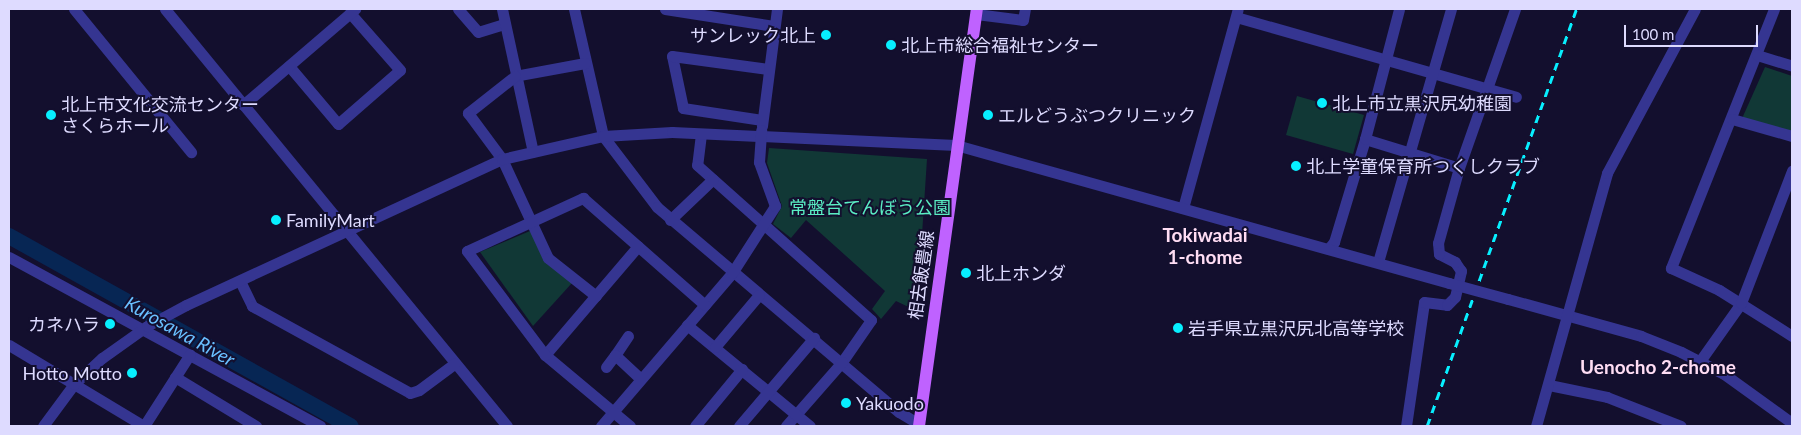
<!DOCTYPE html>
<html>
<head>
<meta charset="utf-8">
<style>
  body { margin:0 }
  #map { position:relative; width:1801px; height:435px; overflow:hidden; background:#130f2e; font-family:Lato,"Noto Sans JP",sans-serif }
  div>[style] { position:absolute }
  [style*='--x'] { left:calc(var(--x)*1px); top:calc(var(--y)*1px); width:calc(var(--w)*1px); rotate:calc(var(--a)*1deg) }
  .green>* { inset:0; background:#113836 }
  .river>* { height:16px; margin:-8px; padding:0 8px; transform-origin:8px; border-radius:8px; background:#072654 }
  .minor>* { height:11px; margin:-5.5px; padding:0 5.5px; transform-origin:5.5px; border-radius:5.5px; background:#353591 }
  .major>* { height:12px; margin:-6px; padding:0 6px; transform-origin:6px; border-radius:6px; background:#bf62ff }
  .rail>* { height:2.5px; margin-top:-1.25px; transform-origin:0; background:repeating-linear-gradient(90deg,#07efff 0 8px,transparent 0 14px) }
  .minor-bridge>* { height:11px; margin:-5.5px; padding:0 5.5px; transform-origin:5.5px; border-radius:5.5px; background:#353591 }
  .dots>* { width:14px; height:14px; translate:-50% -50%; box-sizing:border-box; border:2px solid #130f2e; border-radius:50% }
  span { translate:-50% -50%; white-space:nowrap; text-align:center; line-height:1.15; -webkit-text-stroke:4px #130f2e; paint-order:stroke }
  .poi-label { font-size:18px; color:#dedbff }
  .right { translate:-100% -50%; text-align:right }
  .left { translate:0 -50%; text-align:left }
  .park-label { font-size:18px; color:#5aedc3 }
  .street-label { font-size:18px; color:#dedbff }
  .neighbourhood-label { font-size:19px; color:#ffddf4; font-weight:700 }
  .water-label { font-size:19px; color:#69bfff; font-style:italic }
  .frame { position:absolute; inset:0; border:10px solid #dedbff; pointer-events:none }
  .scale { position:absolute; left:1624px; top:25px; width:134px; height:22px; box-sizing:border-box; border:2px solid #dedbff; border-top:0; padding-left:6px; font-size:15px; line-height:18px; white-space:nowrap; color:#dedbff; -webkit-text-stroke:4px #130f2e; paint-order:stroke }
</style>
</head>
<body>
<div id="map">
  <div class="green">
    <div style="clip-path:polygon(1765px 67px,1792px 76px,1792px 139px,1740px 123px)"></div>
    <div style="clip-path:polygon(1297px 96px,1364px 115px,1353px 154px,1286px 135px)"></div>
    <div style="clip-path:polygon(769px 148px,927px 159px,917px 311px,896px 301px,881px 319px,872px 309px,885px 291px,806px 220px,791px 238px,773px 224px,782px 206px,767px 163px)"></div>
    <div style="clip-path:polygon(530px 231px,572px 283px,533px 326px,480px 252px)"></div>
  </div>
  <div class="river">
    <div style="--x:9;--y:236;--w:391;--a:29.1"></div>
  </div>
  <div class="minor">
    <div style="--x:74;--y:9;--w:185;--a:50.7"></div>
    <div style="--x:165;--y:9;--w:539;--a:50.64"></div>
    <div style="--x:458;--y:9;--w:30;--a:49"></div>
    <div style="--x:478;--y:32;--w:28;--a:-17"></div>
    <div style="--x:502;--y:9;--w:146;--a:77.8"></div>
    <div style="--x:574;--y:9;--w:130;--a:77.1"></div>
    <div style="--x:603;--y:136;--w:89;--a:52.7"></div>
    <div style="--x:657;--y:207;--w:317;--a:40.3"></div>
    <div style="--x:899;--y:412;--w:23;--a:31"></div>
    <div style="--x:665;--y:9;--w:110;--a:8.9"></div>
    <div style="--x:1774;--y:9;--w:279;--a:111.7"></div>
    <div style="--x:1671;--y:268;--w:53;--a:24.6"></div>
    <div style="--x:1719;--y:290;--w:86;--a:32.2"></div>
    <div style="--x:976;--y:14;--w:47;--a:7.3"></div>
    <div style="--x:1023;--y:20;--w:11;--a:-80"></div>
    <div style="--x:1236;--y:17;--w:291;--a:15.9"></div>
    <div style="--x:1757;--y:55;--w:37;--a:17"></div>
    <div style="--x:585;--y:63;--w:71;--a:169.5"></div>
    <div style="--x:515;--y:76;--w:60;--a:141.8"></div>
    <div style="--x:468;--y:113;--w:57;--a:53.5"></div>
    <div style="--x:502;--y:159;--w:109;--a:65.1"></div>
    <div style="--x:548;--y:258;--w:61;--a:38.4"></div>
    <div style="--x:289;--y:66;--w:76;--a:49.8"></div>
    <div style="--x:338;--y:124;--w:82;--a:-41.1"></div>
    <div style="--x:400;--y:70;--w:76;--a:-131.3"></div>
    <div style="--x:243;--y:105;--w:148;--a:-40.6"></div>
    <div style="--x:1732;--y:119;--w:62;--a:15.8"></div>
    <div style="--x:762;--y:120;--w:80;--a:-171.4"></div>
    <div style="--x:683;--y:108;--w:53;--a:-101.9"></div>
    <div style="--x:672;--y:56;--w:97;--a:7.7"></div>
    <div style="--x:762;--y:126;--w:118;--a:-82.7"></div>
    <div style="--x:701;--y:134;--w:31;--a:97"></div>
    <div style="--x:697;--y:165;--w:233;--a:41.7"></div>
    <div style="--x:871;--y:320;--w:51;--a:124.6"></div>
    <div style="--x:842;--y:362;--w:85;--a:131.2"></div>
    <div style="--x:1365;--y:139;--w:98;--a:17.1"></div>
    <div style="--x:1183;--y:208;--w:206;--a:-74.6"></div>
    <div style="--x:670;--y:220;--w:59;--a:-43.6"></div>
    <div style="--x:1329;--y:248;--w:8;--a:-50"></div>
    <div style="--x:1334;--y:242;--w:108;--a:-73.2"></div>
    <div style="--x:1365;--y:139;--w:134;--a:-75.3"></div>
    <div style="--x:9;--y:257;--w:354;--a:28.5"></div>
    <div style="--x:1378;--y:262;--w:263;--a:-73.9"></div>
    <div style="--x:240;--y:281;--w:28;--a:64"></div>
    <div style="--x:252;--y:306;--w:180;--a:28.8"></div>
    <div style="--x:410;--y:393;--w:9;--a:-18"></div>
    <div style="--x:419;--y:390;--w:44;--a:-36.6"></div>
    <div style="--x:1508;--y:299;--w:138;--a:15.5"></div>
    <div style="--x:1641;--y:336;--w:43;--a:21.8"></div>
    <div style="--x:1681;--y:352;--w:48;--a:27.1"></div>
    <div style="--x:1724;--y:374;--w:84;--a:35.8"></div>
    <div style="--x:687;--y:325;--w:159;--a:39.4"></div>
    <div style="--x:628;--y:336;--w:23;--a:124"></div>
    <div style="--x:615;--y:355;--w:35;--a:43"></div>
    <div style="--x:9;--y:345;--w:157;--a:31"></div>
    <div style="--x:715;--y:347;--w:68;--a:-49.8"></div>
    <div style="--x:545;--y:355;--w:143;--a:-49.5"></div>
    <div style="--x:1700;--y:361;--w:71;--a:-54.7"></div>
    <div style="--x:1741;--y:303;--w:142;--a:-68.9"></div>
    <div style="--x:606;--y:367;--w:15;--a:-53"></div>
    <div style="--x:175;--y:377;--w:95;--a:31.2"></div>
    <div style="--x:1549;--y:385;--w:59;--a:11.7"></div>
    <div style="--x:1607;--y:397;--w:79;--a:21.4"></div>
    <div style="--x:43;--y:426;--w:52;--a:-53.6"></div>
    <div style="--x:74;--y:384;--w:38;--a:-43"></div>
    <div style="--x:102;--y:358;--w:55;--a:-35.4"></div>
    <div style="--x:147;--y:326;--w:44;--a:-28.3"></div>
    <div style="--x:186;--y:305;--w:348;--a:-24.8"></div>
    <div style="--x:502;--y:159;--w:104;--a:-12.8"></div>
    <div style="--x:603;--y:136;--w:69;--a:-3.3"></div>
    <div style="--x:672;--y:132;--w:284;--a:2.6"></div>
    <div style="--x:956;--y:145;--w:512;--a:15.64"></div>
    <div style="--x:144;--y:426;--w:85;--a:-57.4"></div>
    <div style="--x:601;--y:426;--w:201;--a:-49.4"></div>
    <div style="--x:732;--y:273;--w:80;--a:-57.3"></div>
    <div style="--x:775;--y:206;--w:47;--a:-110"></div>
    <div style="--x:630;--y:426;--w:111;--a:-140.1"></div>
    <div style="--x:545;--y:355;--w:130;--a:-126.9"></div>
    <div style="--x:467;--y:251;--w:128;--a:-24.6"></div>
    <div style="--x:583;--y:198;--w:162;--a:41.3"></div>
    <div style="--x:695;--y:426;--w:74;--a:-50.5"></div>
    <div style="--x:739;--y:426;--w:116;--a:-49.6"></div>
    <div style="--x:1406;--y:426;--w:125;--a:-81.7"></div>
    <div style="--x:1424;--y:302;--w:23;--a:7"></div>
    <div style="--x:1447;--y:305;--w:11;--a:-45"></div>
    <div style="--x:1455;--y:297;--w:27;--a:-77"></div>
    <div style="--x:1461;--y:271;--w:11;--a:-124"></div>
    <div style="--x:1455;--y:262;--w:18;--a:-153"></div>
    <div style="--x:1439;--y:254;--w:11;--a:-95"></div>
    <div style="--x:1438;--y:243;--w:78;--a:-74.4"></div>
    <div style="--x:1459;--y:168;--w:169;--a:-70.6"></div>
    <div style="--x:1536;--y:426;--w:263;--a:-74.3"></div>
    <div style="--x:1607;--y:173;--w:186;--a:-61.8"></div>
  </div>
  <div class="major">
    <div style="--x:919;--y:426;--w:421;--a:-82.1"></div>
  </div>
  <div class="rail">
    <div style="--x:1427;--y:426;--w:443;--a:-70.3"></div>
  </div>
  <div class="minor-bridge">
    <div style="--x:759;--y:162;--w:32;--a:-86"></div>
    <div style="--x:1449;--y:283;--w:61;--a:15.2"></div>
  </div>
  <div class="dots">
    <div style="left:826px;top:35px;background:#07efff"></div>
    <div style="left:891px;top:45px;background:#07efff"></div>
    <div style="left:1322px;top:103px;background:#07efff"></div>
    <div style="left:51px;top:115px;background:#07efff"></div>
    <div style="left:988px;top:115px;background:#07efff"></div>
    <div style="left:1296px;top:166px;background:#07efff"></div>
    <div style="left:276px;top:220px;background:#07efff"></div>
    <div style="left:966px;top:273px;background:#07efff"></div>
    <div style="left:110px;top:324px;background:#07efff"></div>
    <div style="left:1178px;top:328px;background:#07efff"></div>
    <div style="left:132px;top:373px;background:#07efff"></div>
    <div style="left:846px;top:403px;background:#07efff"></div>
  </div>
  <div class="poi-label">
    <span class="right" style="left:816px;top:35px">サンレック北上</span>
    <span class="left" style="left:901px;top:45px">北上市総合福祉センター</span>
    <span class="left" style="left:1332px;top:103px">北上市立黒沢尻幼稚園</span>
    <span class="left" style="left:61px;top:115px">北上市文化交流センター<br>さくらホール</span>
    <span class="left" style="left:998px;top:115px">エルどうぶつクリニック</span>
    <span class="left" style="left:1306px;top:166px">北上学童保育所つくしクラブ</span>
    <span class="left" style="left:286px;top:220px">FamilyMart</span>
    <span class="left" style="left:976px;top:273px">北上ホンダ</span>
    <span class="right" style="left:100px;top:324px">カネハラ</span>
    <span class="left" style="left:1188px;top:328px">岩手県立黒沢尻北高等学校</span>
    <span class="right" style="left:122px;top:373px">Hotto Motto</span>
    <span class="left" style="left:856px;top:403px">Yakuodo</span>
  </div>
  <div class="park-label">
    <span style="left:870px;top:207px">常盤台てんぼう公園</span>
  </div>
  <div class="street-label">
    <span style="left:921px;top:275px;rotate:-82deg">相去飯豊線</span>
  </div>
  <div class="neighbourhood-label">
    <span style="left:1205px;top:246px">Tokiwadai<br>1-chome</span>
    <span style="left:1658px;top:367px">Uenocho 2-chome</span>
  </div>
  <div class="water-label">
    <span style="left:180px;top:331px;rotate:29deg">Kurosawa River</span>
  </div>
  <div class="frame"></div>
  <div class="scale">100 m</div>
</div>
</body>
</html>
